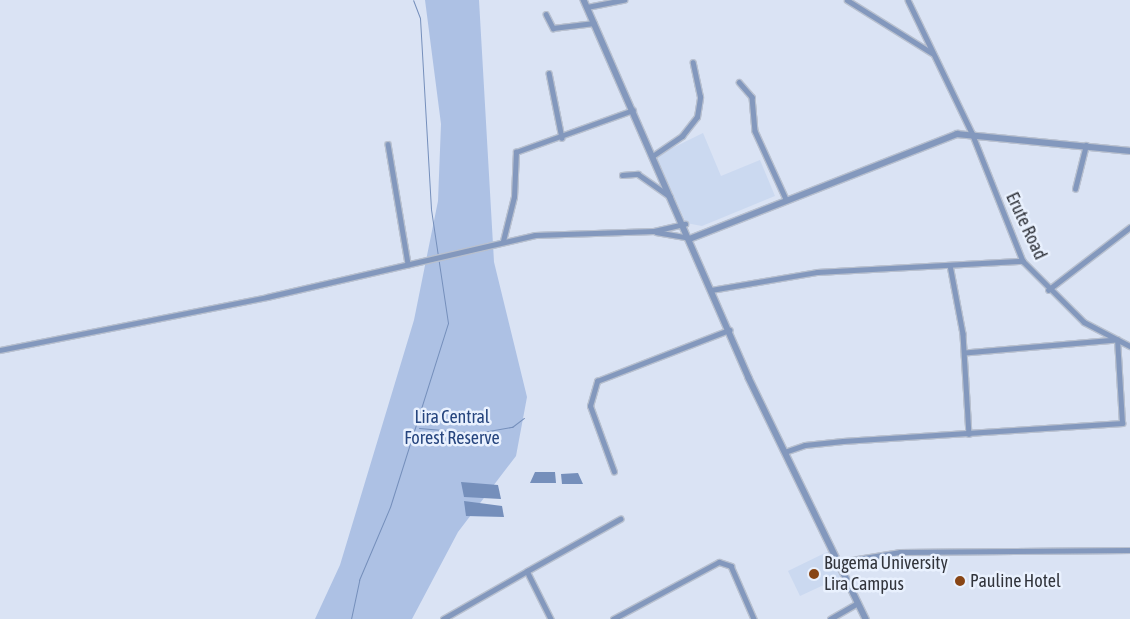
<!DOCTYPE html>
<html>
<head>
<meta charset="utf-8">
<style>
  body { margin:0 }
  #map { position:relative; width:1130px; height:619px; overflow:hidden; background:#dae3f4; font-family:"Asap Condensed",sans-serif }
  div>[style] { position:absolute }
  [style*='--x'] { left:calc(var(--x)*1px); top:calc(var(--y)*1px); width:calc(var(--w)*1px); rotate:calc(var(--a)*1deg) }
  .built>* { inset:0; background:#cbd9f0 }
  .green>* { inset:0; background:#adc1e4 }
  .water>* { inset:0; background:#758fbb }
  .stream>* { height:1px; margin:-0.5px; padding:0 0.5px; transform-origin:0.5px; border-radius:0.5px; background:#758fbb }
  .roads { filter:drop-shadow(1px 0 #b8c0cf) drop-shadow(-1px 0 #b8c0cf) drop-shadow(0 1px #b8c0cf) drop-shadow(0 -1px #b8c0cf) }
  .minor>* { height:4.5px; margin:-2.25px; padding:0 2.25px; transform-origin:2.25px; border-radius:2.25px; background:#8398bd }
  .tertiary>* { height:5.5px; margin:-2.75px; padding:0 2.75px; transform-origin:2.75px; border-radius:2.75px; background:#8398bd }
  .dots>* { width:14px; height:14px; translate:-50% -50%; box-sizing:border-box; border:2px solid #e9f1fe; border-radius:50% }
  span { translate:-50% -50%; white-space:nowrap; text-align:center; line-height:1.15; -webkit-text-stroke:5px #e9f1fe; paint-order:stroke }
  .street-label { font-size:18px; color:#32353c }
  .park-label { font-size:18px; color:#26457e }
  .poi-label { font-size:18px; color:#32353c }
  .left { translate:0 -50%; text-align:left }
</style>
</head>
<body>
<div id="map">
  <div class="built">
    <div style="clip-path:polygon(703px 133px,721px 176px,760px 160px,775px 196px,702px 226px,686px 223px,656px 156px)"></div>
    <div style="clip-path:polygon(829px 551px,841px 577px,800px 596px,788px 571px)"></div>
  </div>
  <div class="green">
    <div style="clip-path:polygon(425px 0,479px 0,494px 262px,527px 397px,516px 456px,458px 532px,412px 619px,315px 619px,340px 565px,414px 320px,438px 201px,441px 124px)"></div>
  </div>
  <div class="water">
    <div style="clip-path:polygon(535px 472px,555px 472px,556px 483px,530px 483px)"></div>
    <div style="clip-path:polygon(578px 473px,583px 484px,562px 484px,561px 474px)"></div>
    <div style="clip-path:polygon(461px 482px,498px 485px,501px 499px,464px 497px)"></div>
    <div style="clip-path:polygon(464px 501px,502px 506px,504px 517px,466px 516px)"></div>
  </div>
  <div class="stream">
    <div style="--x:419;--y:428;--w:58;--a:4.9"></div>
    <div style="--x:477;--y:433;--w:36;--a:-10"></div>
    <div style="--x:512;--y:427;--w:15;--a:-37"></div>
    <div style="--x:351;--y:619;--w:40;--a:-78"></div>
    <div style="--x:359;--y:580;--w:79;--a:-67"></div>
    <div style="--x:390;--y:507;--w:193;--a:-72.5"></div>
    <div style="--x:448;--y:323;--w:115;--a:-98.5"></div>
    <div style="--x:431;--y:209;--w:191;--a:-93.3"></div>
    <div style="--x:420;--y:18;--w:19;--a:-111"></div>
  </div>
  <div class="roads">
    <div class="minor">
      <div style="--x:847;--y:0;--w:100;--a:31.9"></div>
      <div style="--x:908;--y:0;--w:148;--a:64.3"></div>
      <div style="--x:972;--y:133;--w:138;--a:68.3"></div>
      <div style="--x:1023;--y:261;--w:86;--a:45"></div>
      <div style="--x:1084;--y:322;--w:52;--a:27.6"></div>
      <div style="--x:587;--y:7;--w:38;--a:-11"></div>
      <div style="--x:546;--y:14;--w:16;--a:63"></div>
      <div style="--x:553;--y:28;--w:41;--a:-7"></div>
      <div style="--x:549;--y:73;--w:66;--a:78.7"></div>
      <div style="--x:739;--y:82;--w:20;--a:49"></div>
      <div style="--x:752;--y:97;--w:34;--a:85"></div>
      <div style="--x:755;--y:131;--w:75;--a:65.5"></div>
      <div style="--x:388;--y:144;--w:122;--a:80.5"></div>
      <div style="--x:654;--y:155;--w:34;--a:-34"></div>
      <div style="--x:682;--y:136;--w:24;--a:-52"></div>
      <div style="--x:697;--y:117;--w:20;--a:-81"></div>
      <div style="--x:700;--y:97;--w:35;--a:-102"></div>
      <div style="--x:622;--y:175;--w:16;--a:-4"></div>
      <div style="--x:638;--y:174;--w:39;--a:35"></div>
      <div style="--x:1075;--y:189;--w:45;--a:-76"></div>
      <div style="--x:656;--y:232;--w:35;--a:10"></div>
      <div style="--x:503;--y:241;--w:45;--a:-76"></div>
      <div style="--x:514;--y:197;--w:45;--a:-87.5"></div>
      <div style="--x:516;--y:152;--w:124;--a:-19.7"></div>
      <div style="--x:950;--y:265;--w:70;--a:79.3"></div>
      <div style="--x:963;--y:334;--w:100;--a:86.6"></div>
      <div style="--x:711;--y:290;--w:108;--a:-9.6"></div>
      <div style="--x:817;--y:272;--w:206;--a:-3.1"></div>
      <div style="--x:1048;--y:290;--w:103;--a:-37.5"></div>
      <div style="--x:0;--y:350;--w:272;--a:-11.2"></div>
      <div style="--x:267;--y:297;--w:275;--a:-13"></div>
      <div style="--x:535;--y:235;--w:119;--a:-1.9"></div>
      <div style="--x:654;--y:231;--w:32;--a:-13"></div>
      <div style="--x:785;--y:452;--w:21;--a:-19"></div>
      <div style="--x:805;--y:445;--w:38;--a:-6"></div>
      <div style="--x:843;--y:441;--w:280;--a:-3.7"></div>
      <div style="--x:1122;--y:423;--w:83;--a:-93.4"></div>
      <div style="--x:1117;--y:340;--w:153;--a:175.1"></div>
      <div style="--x:614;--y:472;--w:70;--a:-110"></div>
      <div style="--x:590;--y:406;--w:26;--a:-74"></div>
      <div style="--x:597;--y:381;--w:142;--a:-21.1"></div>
      <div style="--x:839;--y:562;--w:62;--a:-9.3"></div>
      <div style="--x:900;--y:552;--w:230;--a:-0.5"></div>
      <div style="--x:527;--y:571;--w:107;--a:-29.2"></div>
      <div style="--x:443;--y:619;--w:97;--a:-29.7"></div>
      <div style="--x:527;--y:571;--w:54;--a:63.4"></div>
      <div style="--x:613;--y:619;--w:120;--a:-28.3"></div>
      <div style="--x:719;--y:562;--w:13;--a:18"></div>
      <div style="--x:731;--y:566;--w:58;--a:66.5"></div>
      <div style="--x:830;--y:619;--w:32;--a:-30"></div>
    </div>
    <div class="tertiary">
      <div style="--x:584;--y:0;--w:412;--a:66.4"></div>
      <div style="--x:749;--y:378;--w:268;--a:64.1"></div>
      <div style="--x:692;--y:238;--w:285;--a:-21.4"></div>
      <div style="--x:957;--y:134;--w:174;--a:5.6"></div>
    </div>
  </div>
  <div class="dots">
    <div style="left:814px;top:574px;background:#884515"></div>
    <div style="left:960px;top:581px;background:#884515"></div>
  </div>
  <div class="street-label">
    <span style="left:1026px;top:226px;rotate:65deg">Erute Road</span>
  </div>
  <div class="park-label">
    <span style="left:452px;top:428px">Lira Central<br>Forest Reserve</span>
  </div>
  <div class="poi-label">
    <span class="left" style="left:824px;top:574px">Bugema University<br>Lira Campus</span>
    <span class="left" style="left:970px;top:581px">Pauline Hotel</span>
  </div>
</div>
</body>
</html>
